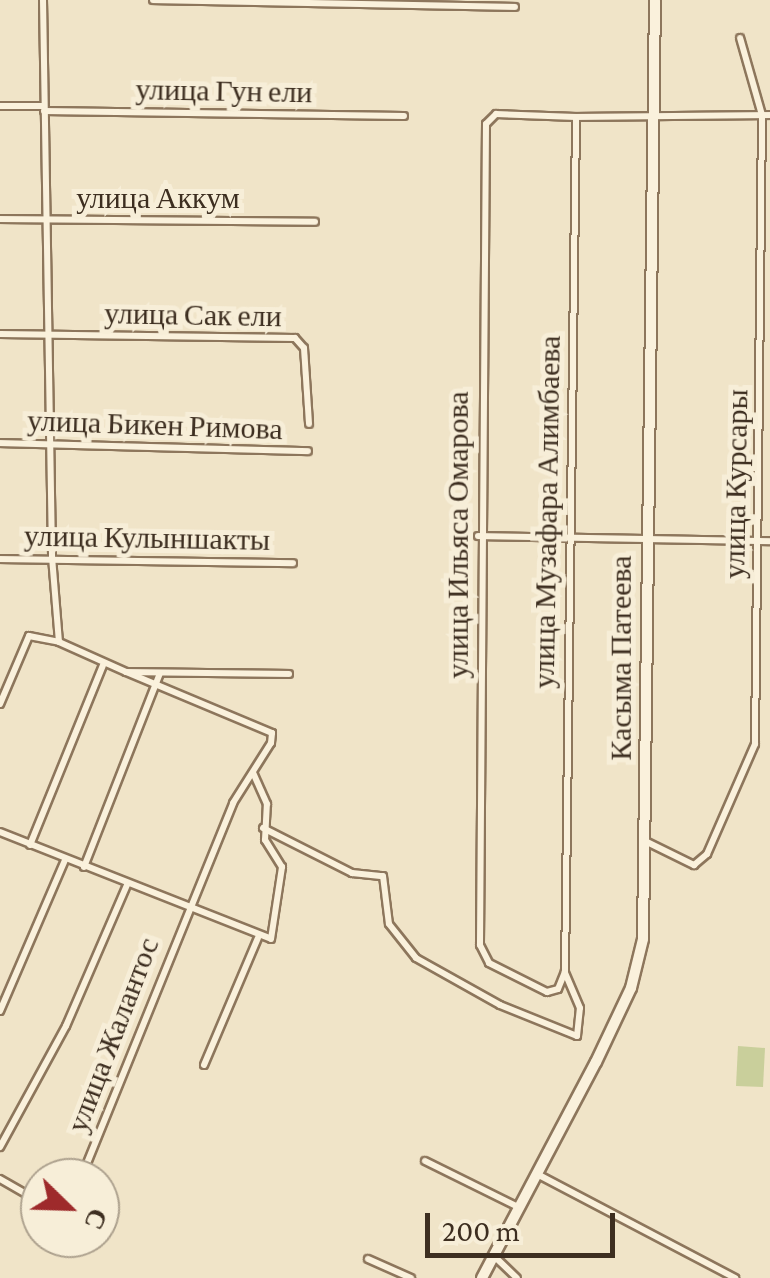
<!DOCTYPE html>
<html>
<head>
<meta charset="utf-8">
<style>
  body { margin:0 }
  #map { position:relative; width:770px; height:1278px; overflow:hidden; background:#f0e4c8; font-family:"Crimson Pro",serif }
  div>[style] { position:absolute }
  [style*='--x'] { left:calc(var(--x)*1px); top:calc(var(--y)*1px); width:calc(var(--w)*1px); rotate:calc(var(--a)*1deg) }
  .green>* { inset:0; background:#c9cf9b }
  .roads { filter:drop-shadow(2px 0 #8d765c) drop-shadow(-2px 0 #8d765c) drop-shadow(0 2px #8d765c) drop-shadow(0 -2px #8d765c) }
  .street>* { height:6px; margin:-3px; padding:0 3px; transform-origin:3px; border-radius:3px; background:#faf1dc }
  .secondary>* { height:10px; margin:-5px; padding:0 5px; transform-origin:5px; border-radius:5px; background:#faf1dc }
  span { translate:-50% -50%; white-space:nowrap; text-align:center; line-height:1.15; -webkit-text-stroke:10px #f7eed8; paint-order:stroke }
  .street-label { font-size:30px; color:#3d2e20 }
  .north { position:absolute; left:20px; top:1158px; width:100px; height:100px; box-sizing:border-box; background:#f7eed8; border:2px solid #ada18e; border-radius:50%; rotate:113deg; font-size:28px; font-weight:700; line-height:40px; text-align:center; color:#3d2e20 }
  .north::after { content:''; display:block; margin:auto; width:35px; height:45px; background:#9e2a2b; clip-path:polygon(50% 0,100% 100%,50% 72%,0 100%) }
  .scale { position:absolute; left:425px; top:1213px; width:190px; height:45px; box-sizing:border-box; border:5px solid #3d2e20; border-top:0; padding-left:12px; font-size:30px; line-height:35px; white-space:nowrap; color:#3d2e20; -webkit-text-stroke:8px #f7eed8; paint-order:stroke }
</style>
</head>
<body>
<div id="map">
  <div class="green">
    <div style="clip-path:polygon(738px 1046px,765px 1048px,763px 1087px,736px 1086px)"></div>
  </div>
  <div class="roads">
    <div class="street">
      <div style="--x:43;--y:0;--w:557;--a:89.07"></div>
      <div style="--x:52;--y:557;--w:85;--a:85.3"></div>
      <div style="--x:153;--y:0;--w:362;--a:1.1"></div>
      <div style="--x:0;--y:106;--w:44;--a:0"></div>
      <div style="--x:44;--y:111;--w:360;--a:0.8"></div>
      <div style="--x:576;--y:117;--w:80;--a:-177.9"></div>
      <div style="--x:496;--y:114;--w:14;--a:135"></div>
      <div style="--x:486;--y:124;--w:821;--a:90.42"></div>
      <div style="--x:480;--y:945;--w:20;--a:63"></div>
      <div style="--x:489;--y:963;--w:65;--a:26.6"></div>
      <div style="--x:547;--y:992;--w:11;--a:-15"></div>
      <div style="--x:558;--y:989;--w:18;--a:-68"></div>
      <div style="--x:565;--y:972;--w:855;--a:-89.26"></div>
      <div style="--x:576;--y:117;--w:194;--a:-0.6"></div>
      <div style="--x:0;--y:219;--w:315;--a:0.5"></div>
      <div style="--x:0;--y:334;--w:295;--a:0.8"></div>
      <div style="--x:295;--y:338;--w:13;--a:48"></div>
      <div style="--x:304;--y:348;--w:76;--a:86.2"></div>
      <div style="--x:0;--y:443;--w:308;--a:1.5"></div>
      <div style="--x:478;--y:536;--w:292;--a:1"></div>
      <div style="--x:0;--y:559;--w:293;--a:0.8"></div>
      <div style="--x:0;--y:704;--w:74;--a:-66.9"></div>
      <div style="--x:29;--y:636;--w:31;--a:11"></div>
      <div style="--x:59;--y:642;--w:73;--a:24.1"></div>
      <div style="--x:126;--y:672;--w:163;--a:0.7"></div>
      <div style="--x:263;--y:828;--w:100;--a:26.8"></div>
      <div style="--x:352;--y:873;--w:31;--a:6"></div>
      <div style="--x:383;--y:876;--w:48;--a:82.9"></div>
      <div style="--x:389;--y:924;--w:43;--a:51.5"></div>
      <div style="--x:416;--y:958;--w:96;--a:29.2"></div>
      <div style="--x:500;--y:1005;--w:83;--a:21.9"></div>
      <div style="--x:577;--y:1036;--w:28;--a:-84"></div>
      <div style="--x:580;--y:1008;--w:39;--a:-113"></div>
      <div style="--x:0;--y:832;--w:291;--a:21.5"></div>
      <div style="--x:271;--y:939;--w:73;--a:-81.3"></div>
      <div style="--x:282;--y:867;--w:32;--a:-122"></div>
      <div style="--x:265;--y:840;--w:36;--a:-87"></div>
      <div style="--x:267;--y:804;--w:34;--a:-114"></div>
      <div style="--x:645;--y:841;--w:55;--a:26.1"></div>
      <div style="--x:694;--y:865;--w:17;--a:-40"></div>
      <div style="--x:707;--y:854;--w:120;--a:-66.4"></div>
      <div style="--x:755;--y:744;--w:629;--a:-89.36"></div>
      <div style="--x:762;--y:115;--w:80;--a:-105.9"></div>
      <div style="--x:30;--y:845;--w:194;--a:-67.9"></div>
      <div style="--x:84;--y:867;--w:208;--a:-68.6"></div>
      <div style="--x:0;--y:1011;--w:164;--a:-66.7"></div>
      <div style="--x:204;--y:1065;--w:138;--a:-67"></div>
      <div style="--x:0;--y:1147;--w:138;--a:-61.4"></div>
      <div style="--x:66;--y:1026;--w:154;--a:-66.6"></div>
      <div style="--x:425;--y:1161;--w:104;--a:26.3"></div>
      <div style="--x:537;--y:1174;--w:224;--a:27.7"></div>
      <div style="--x:81;--y:1178;--w:405;--a:-67.9"></div>
      <div style="--x:233;--y:803;--w:71;--a:-57.7"></div>
      <div style="--x:271;--y:743;--w:10;--a:-84"></div>
      <div style="--x:272;--y:733;--w:158;--a:-157.3"></div>
      <div style="--x:0;--y:1179;--w:46;--a:29.9"></div>
      <div style="--x:493;--y:1255;--w:33;--a:44"></div>
      <div style="--x:368;--y:1259;--w:47;--a:23.8"></div>
    </div>
    <div class="secondary">
      <div style="--x:482;--y:1278;--w:244;--a:-62.2"></div>
      <div style="--x:596;--y:1062;--w:82;--a:-64.7"></div>
      <div style="--x:631;--y:988;--w:50;--a:-76.2"></div>
      <div style="--x:643;--y:939;--w:939;--a:-89.27"></div>
    </div>
  </div>
  <div class="street-label">
    <span style="left:224px;top:91px;rotate:1deg">улица Гун ели</span>
    <span style="left:158px;top:198px">улица Аккум</span>
    <span style="left:193px;top:315px;rotate:1deg">улица Сак ели</span>
    <span style="left:155px;top:425px;rotate:2deg">улица Бикен Римова</span>
    <span style="left:736px;top:484px;rotate:-89deg">улица Курсары</span>
    <span style="left:547px;top:512px;rotate:-89deg">улица Музафара Алимбаева</span>
    <span style="left:458px;top:535px;rotate:-90deg">улица Ильяса Омарова</span>
    <span style="left:147px;top:538px;rotate:1deg">улица Кулыншакты</span>
    <span style="left:621px;top:658px;rotate:-90deg">Касыма Патеева</span>
    <span style="left:113px;top:1035px;rotate:-69deg">улица Жалантос</span>
  </div>
  <div class="north">С</div>
  <div class="scale">200 m</div>
</div>
</body>
</html>
